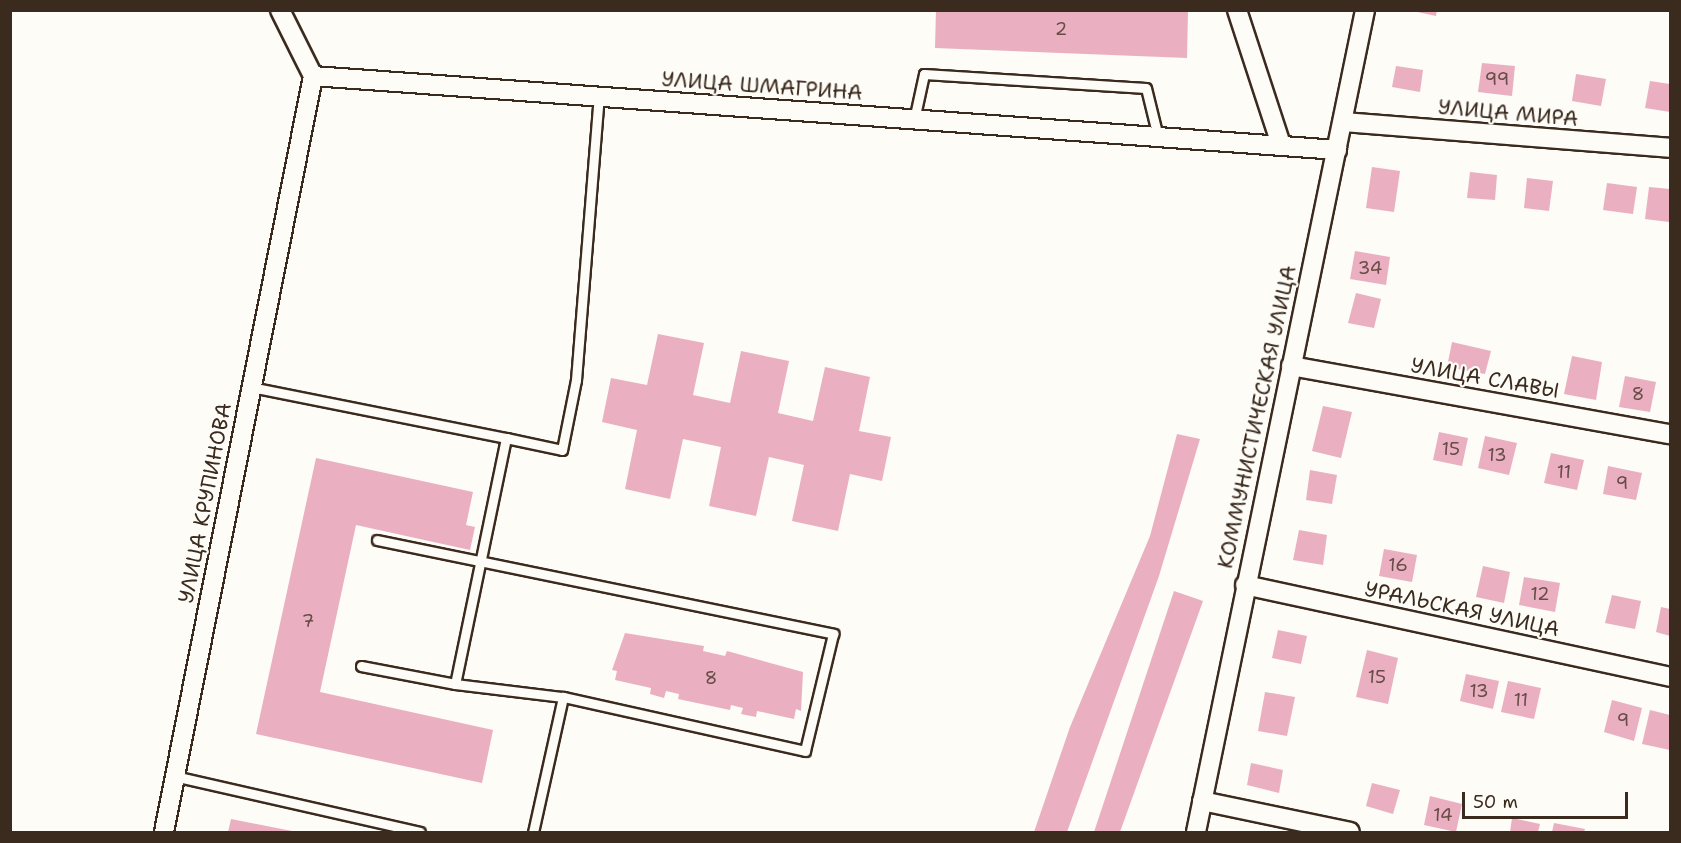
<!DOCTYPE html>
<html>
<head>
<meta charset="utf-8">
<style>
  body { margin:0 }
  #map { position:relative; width:1681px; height:843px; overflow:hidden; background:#fdfcf7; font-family:"Shantell Sans",sans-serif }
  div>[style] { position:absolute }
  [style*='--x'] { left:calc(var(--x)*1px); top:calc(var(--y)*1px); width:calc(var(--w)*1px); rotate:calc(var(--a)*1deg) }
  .building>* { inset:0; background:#eab0c1 }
  .roads { filter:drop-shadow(2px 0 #3b2a1e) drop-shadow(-2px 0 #3b2a1e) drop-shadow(0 2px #3b2a1e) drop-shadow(0 -2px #3b2a1e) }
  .service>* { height:9px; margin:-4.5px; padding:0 4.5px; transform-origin:4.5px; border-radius:4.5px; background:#fdfcf7 }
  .minor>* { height:18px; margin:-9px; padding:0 9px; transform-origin:9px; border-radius:9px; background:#fdfcf7 }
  span { translate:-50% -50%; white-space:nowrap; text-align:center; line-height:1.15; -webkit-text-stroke:4.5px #fdfcf7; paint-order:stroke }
  .number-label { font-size:18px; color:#674c47 }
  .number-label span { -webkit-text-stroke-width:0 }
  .street-label { font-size:21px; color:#3b2a1e }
  .frame { position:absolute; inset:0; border:12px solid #3b2a1e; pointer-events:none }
  .scale { position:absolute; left:1462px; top:792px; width:166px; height:27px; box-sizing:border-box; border:3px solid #3b2a1e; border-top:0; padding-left:8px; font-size:18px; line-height:21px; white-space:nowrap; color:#3b2a1e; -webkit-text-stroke:4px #fdfcf7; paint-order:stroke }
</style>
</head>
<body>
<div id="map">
  <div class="building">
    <div style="clip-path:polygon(936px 10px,1188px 10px,1187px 58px,935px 48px)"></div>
    <div style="clip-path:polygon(1408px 10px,1437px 10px,1436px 16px)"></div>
    <div style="clip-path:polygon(1482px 63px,1515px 66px,1512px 96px,1478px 92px)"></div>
    <div style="clip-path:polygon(1396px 66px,1423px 70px,1420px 92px,1392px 87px)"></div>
    <div style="clip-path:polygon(1576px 74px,1606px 79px,1601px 106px,1572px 101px)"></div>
    <div style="clip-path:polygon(1650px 81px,1670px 84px,1670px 112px,1645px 108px)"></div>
    <div style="clip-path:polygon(1372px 167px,1400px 171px,1394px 212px,1366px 208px)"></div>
    <div style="clip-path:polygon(1470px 172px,1497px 175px,1495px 200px,1467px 198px)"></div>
    <div style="clip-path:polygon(1527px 178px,1553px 181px,1549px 211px,1524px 208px)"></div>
    <div style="clip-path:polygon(1607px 183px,1637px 187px,1633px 214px,1603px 210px)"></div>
    <div style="clip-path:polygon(1649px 187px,1670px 189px,1669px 222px,1645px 219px)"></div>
    <div style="clip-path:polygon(1355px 251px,1390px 257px,1386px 285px,1350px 279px)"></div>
    <div style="clip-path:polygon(1356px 293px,1381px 299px,1374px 328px,1348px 323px)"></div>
    <div style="clip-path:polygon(658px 334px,704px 343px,693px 395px,730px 403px,741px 351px,789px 361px,778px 413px,813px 421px,825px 367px,870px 377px,859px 431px,891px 437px,882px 481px,850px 474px,838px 531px,792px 521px,804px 465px,769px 457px,756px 516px,709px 506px,721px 447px,683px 439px,670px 499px,625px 489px,637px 430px,602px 422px,611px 378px,647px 385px)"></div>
    <div style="clip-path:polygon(1452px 342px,1491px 351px,1485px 374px,1447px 367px)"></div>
    <div style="clip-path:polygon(1572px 356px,1602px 362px,1596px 400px,1564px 394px)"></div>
    <div style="clip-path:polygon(1625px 376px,1656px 382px,1650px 412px,1619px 407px)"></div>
    <div style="clip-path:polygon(1323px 406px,1352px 412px,1341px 458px,1312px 451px)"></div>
    <div style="clip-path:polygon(1439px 432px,1468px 438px,1462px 466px,1433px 460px)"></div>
    <div style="clip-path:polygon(1177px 434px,1200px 439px,1159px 576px,1067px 832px,1034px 832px,1070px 727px,1150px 536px)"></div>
    <div style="clip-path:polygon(1485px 436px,1517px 443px,1509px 475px,1478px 468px)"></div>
    <div style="clip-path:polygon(1551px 453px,1584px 460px,1577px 490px,1544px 483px)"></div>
    <div style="clip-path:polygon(316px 458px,473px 492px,466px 525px,475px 527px,470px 550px,356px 525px,320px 692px,493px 730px,482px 783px,256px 734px)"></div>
    <div style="clip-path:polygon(1608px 466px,1642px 473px,1636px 500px,1603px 494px)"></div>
    <div style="clip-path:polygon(1310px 470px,1337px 475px,1332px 504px,1306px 500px)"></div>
    <div style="clip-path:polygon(1299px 530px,1327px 535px,1323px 565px,1293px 560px)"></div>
    <div style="clip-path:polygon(1384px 549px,1417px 555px,1412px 582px,1379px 576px)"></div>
    <div style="clip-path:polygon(1483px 566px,1510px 572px,1504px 603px,1476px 597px)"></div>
    <div style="clip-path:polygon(1524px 577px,1560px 583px,1555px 612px,1519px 605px)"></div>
    <div style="clip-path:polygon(1174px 591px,1203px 601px,1120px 832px,1094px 832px)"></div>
    <div style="clip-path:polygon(1612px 595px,1641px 601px,1635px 629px,1605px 623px)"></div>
    <div style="clip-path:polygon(1661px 607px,1670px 609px,1670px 636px,1656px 632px)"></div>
    <div style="clip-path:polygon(1278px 630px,1307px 636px,1301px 664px,1272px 658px)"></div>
    <div style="clip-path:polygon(625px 633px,704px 646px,703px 651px,725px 656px,727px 651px,803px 672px,801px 711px,796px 709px,794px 719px,757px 711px,756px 717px,741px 714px,743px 708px,731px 705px,730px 710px,678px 699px,679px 694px,666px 691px,664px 698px,650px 694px,651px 688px,615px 680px,617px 671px,612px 670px)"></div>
    <div style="clip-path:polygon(1367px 650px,1398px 658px,1388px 704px,1356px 697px)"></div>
    <div style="clip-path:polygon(1466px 674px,1499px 681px,1493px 709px,1460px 701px)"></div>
    <div style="clip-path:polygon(1508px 681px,1541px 688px,1534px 719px,1501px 712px)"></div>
    <div style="clip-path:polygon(1265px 692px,1295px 697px,1287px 736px,1258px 731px)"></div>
    <div style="clip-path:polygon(1612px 700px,1642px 708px,1634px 741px,1604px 732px)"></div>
    <div style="clip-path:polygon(1650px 710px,1670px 715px,1670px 750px,1642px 744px)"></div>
    <div style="clip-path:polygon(1251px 763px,1283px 770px,1279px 793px,1247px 785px)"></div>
    <div style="clip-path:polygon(1372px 783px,1400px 790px,1393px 814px,1366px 806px)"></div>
    <div style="clip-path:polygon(1430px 796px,1462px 804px,1456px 832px,1424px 825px)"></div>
    <div style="clip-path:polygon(1512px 818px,1540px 824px,1538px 832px,1510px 832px)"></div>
    <div style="clip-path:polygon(231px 819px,292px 831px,292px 832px,228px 832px)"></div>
    <div style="clip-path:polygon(1554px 823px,1585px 829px,1584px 832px,1552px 832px)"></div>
  </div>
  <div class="roads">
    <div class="service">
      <div style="--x:914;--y:120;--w:47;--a:-77.7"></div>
      <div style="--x:924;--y:74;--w:222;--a:3.6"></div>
      <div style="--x:1146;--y:88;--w:50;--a:76.2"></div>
      <div style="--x:251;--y:387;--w:260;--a:11.3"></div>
      <div style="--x:506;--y:438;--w:251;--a:101.7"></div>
      <div style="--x:455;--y:684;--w:109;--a:6.9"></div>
      <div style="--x:563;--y:697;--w:138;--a:102.5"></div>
      <div style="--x:506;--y:438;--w:57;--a:12.1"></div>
      <div style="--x:562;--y:450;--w:71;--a:-78.7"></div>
      <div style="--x:576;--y:380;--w:284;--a:-85.4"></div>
      <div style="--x:377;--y:540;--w:466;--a:11.6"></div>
      <div style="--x:833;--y:634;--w:120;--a:103.5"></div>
      <div style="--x:805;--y:751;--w:248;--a:-167.4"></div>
      <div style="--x:361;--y:666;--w:96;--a:10.8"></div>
      <div style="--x:174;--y:776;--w:252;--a:12.8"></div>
    </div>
    <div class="minor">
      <div style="--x:280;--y:10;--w:74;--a:63.4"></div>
      <div style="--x:1237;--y:10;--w:142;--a:71.9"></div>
      <div style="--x:313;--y:76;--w:1027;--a:4.13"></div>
      <div style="--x:1343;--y:122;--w:328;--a:4.5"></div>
      <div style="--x:1291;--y:366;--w:385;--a:10.2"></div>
      <div style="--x:1245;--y:585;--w:435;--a:12.2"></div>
      <div style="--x:1202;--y:801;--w:151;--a:11.8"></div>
      <div style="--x:164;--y:832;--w:771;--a:-78.85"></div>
      <div style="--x:1196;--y:832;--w:839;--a:-78.38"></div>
    </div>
  </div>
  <div class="number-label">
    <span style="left:1061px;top:29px">2</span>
    <span style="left:1497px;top:79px">99</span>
    <span style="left:1370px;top:268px">34</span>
    <span style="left:1638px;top:394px">8</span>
    <span style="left:1451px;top:449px">15</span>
    <span style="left:1497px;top:455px">13</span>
    <span style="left:1564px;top:472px">11</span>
    <span style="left:1622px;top:483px">9</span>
    <span style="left:1398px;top:565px">16</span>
    <span style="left:1540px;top:594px">12</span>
    <span style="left:308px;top:621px">7</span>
    <span style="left:1377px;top:677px">15</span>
    <span style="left:711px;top:678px">8</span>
    <span style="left:1479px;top:691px">13</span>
    <span style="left:1521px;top:700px">11</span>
    <span style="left:1623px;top:720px">9</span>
    <span style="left:1443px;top:815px">14</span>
  </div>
  <div class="street-label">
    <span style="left:762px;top:86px;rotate:4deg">УЛИЦА ШМАГРИНА</span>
    <span style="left:1508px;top:113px;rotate:5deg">УЛИЦА МИРА</span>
    <span style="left:1485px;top:378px;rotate:10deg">УЛИЦА СЛАВЫ</span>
    <span style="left:1257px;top:417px;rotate:-78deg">КОММУНИСТИЧЕСКАЯ УЛИЦА</span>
    <span style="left:205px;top:503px;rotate:-79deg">УЛИЦА КРУПИНОВА</span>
    <span style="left:1462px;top:609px;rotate:12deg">УРАЛЬСКАЯ УЛИЦА</span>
  </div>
  <div class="frame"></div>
  <div class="scale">50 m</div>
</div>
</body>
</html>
